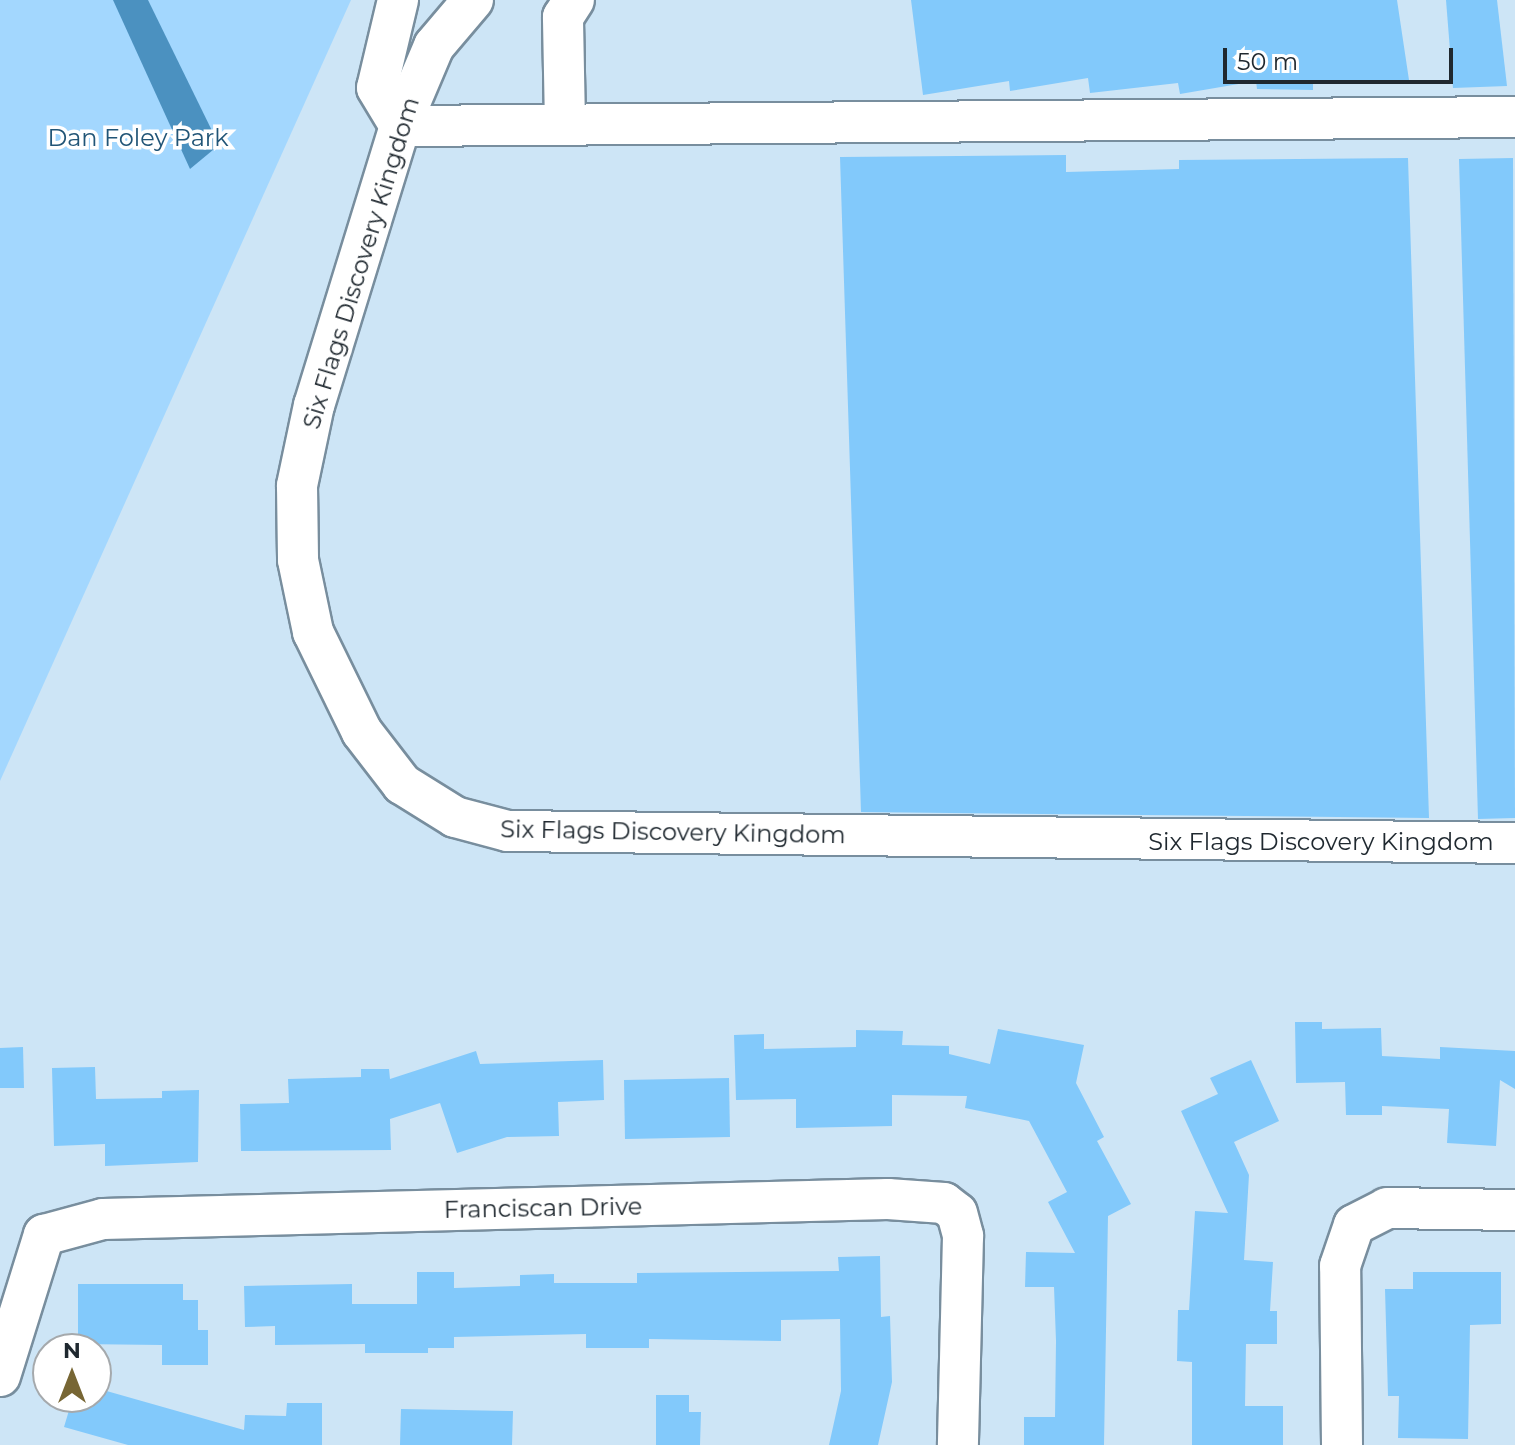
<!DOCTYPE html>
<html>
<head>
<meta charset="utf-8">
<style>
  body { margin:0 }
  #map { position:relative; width:1515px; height:1445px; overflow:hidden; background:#cde5f6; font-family:Montserrat,sans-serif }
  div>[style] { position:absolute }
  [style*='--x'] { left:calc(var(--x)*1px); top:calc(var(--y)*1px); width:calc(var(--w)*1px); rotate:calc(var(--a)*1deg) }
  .green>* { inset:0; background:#a3d7fe }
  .water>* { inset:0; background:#4b91c0 }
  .building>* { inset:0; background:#82c9fb }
  .roads { filter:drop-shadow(2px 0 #788e9e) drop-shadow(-2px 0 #788e9e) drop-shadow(0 2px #788e9e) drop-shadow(0 -2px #788e9e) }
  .minor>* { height:40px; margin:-20px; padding:0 20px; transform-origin:20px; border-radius:20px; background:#fff }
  span { translate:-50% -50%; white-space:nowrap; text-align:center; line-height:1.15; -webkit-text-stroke:7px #fff; paint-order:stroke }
  .park-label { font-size:24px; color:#215577 }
  .street-label { font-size:24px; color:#1f282f }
  .north { position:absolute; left:32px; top:1333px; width:80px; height:80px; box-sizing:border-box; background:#fff; border:2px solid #a5a9ac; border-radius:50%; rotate:0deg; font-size:22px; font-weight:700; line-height:32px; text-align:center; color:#1f282f }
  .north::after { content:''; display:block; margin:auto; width:28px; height:36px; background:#776634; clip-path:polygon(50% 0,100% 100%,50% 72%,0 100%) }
  .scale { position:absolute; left:1223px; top:48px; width:230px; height:36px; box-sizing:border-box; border:4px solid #1f282f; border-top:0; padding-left:10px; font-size:24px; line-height:28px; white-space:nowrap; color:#1f282f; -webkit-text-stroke:6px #fff; paint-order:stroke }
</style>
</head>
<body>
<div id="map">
  <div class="green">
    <div style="clip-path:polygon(0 0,351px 0,0 781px)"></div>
  </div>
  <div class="water">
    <div style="clip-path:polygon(113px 0,148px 0,219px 145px,190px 169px)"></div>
  </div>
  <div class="building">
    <div style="clip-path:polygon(911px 0,1397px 0,1409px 80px,1313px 84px,1313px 90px,1257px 89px,1256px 81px,1180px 94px,1178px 83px,1090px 93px,1088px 78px,1010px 91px,1009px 81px,923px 95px)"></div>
    <div style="clip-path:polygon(1446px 0,1497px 0,1507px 86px,1453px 88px)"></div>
    <div style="clip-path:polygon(1066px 155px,1066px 172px,1179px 169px,1179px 160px,1408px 158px,1429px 818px,861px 812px,840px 157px)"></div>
    <div style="clip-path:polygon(1513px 158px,1515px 818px,1478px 819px,1459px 159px)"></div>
    <div style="clip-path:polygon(1295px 1022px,1322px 1022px,1322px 1029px,1381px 1028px,1382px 1056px,1440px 1059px,1440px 1047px,1515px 1051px,1515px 1089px,1500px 1080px,1496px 1146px,1447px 1143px,1449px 1109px,1382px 1106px,1382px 1115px,1346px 1115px,1345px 1082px,1296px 1083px)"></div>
    <div style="clip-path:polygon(998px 1029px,1084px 1045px,1076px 1083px,1104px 1137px,1097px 1141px,1131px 1204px,1108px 1216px,1104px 1445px,1024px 1445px,1024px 1417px,1055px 1417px,1056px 1341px,1054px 1287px,1025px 1287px,1026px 1252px,1075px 1253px,1048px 1202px,1067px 1192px,1029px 1121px,965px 1108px,967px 1096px,892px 1095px,892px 1126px,796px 1128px,796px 1099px,736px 1100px,734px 1035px,764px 1034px,764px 1049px,856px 1047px,856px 1030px,903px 1031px,902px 1045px,949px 1046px,949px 1054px,990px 1064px)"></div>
    <div style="clip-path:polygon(23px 1047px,24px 1088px,0 1088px,0 1048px)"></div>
    <div style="clip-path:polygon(476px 1051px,480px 1064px,603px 1060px,604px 1100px,558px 1102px,559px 1136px,507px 1137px,457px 1153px,440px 1103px,390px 1119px,391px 1150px,241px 1151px,240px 1104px,289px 1103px,288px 1079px,361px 1077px,361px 1069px,389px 1069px,390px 1079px)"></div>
    <div style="clip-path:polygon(1251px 1060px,1279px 1121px,1234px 1142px,1249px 1175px,1244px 1260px,1273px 1262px,1270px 1311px,1277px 1311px,1277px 1344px,1246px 1344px,1245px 1406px,1283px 1406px,1283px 1445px,1192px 1445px,1192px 1362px,1177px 1361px,1178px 1310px,1189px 1310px,1195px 1211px,1228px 1213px,1181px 1111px,1218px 1094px,1210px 1078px)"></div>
    <div style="clip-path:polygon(95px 1067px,96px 1099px,162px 1098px,162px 1091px,199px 1090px,198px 1162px,105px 1166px,105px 1144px,54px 1146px,52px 1068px)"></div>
    <div style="clip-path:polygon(729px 1078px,730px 1137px,625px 1139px,624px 1080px)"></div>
    <div style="clip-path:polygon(880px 1256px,881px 1317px,890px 1316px,892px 1382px,878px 1445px,829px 1445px,841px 1391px,840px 1319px,781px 1320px,781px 1341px,649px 1339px,649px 1348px,586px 1348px,586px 1334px,454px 1337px,454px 1348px,428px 1348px,428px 1353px,365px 1353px,365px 1344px,275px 1345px,275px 1326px,245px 1327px,244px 1286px,352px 1284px,352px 1304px,417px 1304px,417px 1272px,454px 1272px,454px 1288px,520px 1286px,520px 1275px,554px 1274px,554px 1283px,637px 1283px,637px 1273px,839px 1271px,838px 1257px)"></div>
    <div style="clip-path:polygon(1413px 1272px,1501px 1272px,1501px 1324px,1470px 1325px,1468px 1439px,1398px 1438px,1399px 1396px,1388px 1396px,1385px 1289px,1413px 1289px)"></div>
    <div style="clip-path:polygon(78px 1284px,183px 1284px,183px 1300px,198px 1300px,198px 1330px,208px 1330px,208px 1365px,162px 1365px,162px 1345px,78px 1344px)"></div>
    <div style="clip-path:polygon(96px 1388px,244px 1430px,245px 1415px,286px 1416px,287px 1403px,322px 1403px,322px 1445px,128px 1445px,64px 1427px,73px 1397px,96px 1397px)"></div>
    <div style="clip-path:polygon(656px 1395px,689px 1395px,689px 1412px,701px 1412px,700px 1445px,656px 1445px)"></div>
    <div style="clip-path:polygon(401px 1409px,513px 1411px,512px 1445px,400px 1445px)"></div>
  </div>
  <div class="roads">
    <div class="minor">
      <div style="--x:398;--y:0;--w:90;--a:103.4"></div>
      <div style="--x:377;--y:88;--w:44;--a:58.8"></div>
      <div style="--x:473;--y:0;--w:60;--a:130.3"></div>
      <div style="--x:434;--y:46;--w:87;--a:113"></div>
      <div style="--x:400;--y:126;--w:292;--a:107.1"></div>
      <div style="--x:314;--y:405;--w:83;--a:101.9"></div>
      <div style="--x:297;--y:486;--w:74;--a:89.2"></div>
      <div style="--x:298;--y:560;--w:74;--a:78.2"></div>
      <div style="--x:313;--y:632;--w:111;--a:63.9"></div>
      <div style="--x:362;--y:732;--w:66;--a:52.4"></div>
      <div style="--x:402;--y:784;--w:62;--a:31.9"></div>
      <div style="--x:455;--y:817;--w:55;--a:14.8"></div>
      <div style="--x:508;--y:831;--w:1007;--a:0.68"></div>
      <div style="--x:565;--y:124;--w:107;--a:-91.1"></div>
      <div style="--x:563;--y:17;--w:20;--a:-57"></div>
      <div style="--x:400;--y:126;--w:1115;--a:-0.46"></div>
      <div style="--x:0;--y:1376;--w:148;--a:-72.7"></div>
      <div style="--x:44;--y:1235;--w:61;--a:-15.2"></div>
      <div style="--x:103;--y:1219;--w:785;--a:-1.46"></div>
      <div style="--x:888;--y:1199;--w:56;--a:4.1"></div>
      <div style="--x:944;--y:1203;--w:16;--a:38"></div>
      <div style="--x:957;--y:1213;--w:24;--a:75"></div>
      <div style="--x:963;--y:1236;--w:209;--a:91.4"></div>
      <div style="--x:1342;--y:1445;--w:179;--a:-90.6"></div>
      <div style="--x:1340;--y:1266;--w:43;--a:-71.1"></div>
      <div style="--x:1354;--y:1225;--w:37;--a:-27"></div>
      <div style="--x:1387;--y:1208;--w:128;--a:0.9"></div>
    </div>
  </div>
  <div class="park-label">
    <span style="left:138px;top:138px">Dan Foley Park</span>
  </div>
  <div class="street-label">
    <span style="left:361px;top:263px;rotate:-73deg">Six Flags Discovery Kingdom</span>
    <span style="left:673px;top:832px;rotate:1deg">Six Flags Discovery Kingdom</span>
    <span style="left:1321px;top:842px">Six Flags Discovery Kingdom</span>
    <span style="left:543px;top:1208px;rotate:-1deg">Franciscan Drive</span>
  </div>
  <div class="north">N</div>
  <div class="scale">50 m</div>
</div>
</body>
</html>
